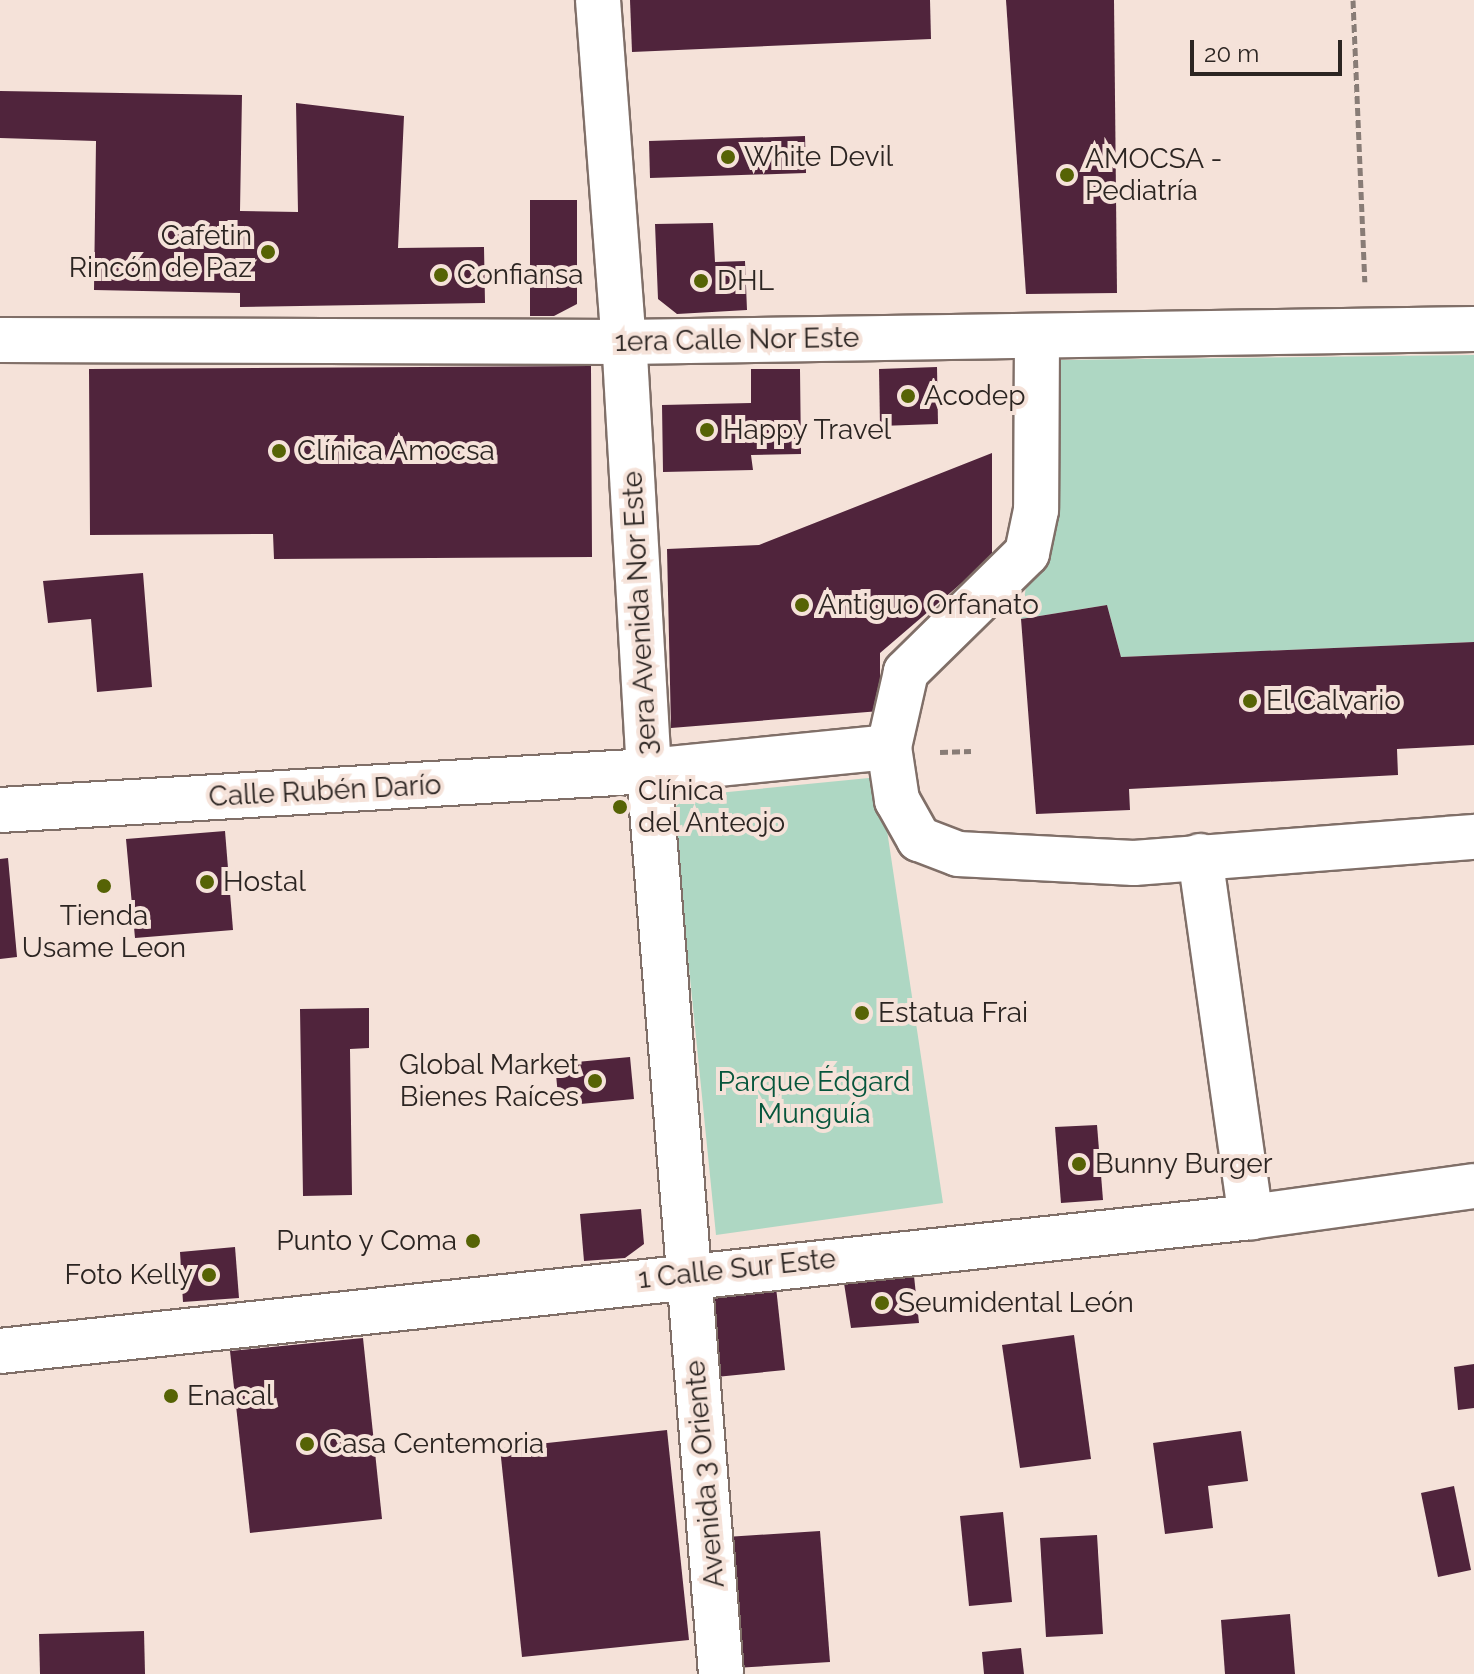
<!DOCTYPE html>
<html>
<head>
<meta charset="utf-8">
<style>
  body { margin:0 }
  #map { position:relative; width:1474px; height:1674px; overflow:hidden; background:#f5e2d9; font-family:Raleway,sans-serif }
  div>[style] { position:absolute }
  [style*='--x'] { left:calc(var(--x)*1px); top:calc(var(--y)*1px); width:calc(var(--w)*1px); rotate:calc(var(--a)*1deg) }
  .green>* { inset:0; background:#aed7c3 }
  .building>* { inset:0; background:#50243c }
  .path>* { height:5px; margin-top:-2.5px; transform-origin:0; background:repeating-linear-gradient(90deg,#887c76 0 8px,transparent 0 12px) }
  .roads { filter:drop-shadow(2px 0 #806f68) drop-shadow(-2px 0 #806f68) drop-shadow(0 2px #806f68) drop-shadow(0 -2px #806f68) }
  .street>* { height:44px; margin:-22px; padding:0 22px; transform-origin:22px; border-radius:22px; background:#fff }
  .secondary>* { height:44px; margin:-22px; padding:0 22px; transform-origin:22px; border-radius:22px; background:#fff }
  .dots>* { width:22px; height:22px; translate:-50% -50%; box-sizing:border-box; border:4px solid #f5e2d9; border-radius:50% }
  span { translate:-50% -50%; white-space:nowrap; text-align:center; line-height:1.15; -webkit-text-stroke:8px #f5e2d9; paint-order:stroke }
  .poi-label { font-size:28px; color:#2c2522 }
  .left { translate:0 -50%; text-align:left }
  .right { translate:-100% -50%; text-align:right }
  .street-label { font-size:28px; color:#2c2522 }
  .park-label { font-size:28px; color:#06563c }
  .scale { position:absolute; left:1190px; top:40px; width:152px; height:36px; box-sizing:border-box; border:4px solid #2c2522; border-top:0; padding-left:10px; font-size:24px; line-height:28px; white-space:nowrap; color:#2c2522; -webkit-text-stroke:6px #f5e2d9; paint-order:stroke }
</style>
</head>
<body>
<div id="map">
  <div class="green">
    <div style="clip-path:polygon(1474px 355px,1474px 642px,1121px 657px,1107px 605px,1021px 619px,1061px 360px)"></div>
    <div style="clip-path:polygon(879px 777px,943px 1203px,716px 1235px,673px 809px,687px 796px)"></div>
  </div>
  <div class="building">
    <div style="clip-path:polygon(630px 0,930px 0,931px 39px,632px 52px)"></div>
    <div style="clip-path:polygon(1006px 0,1114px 0,1117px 293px,1026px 294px)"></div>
    <div style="clip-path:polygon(0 91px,242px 95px,240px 211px,298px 212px,296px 103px,404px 116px,398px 248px,484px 247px,485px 303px,240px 307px,240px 293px,94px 290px,96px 141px,0 138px)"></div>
    <div style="clip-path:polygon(805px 136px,806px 173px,650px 178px,649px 141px)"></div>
    <div style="clip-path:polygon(530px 200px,577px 200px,577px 304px,554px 316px,530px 316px)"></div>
    <div style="clip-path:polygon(713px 223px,715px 262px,745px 261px,747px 310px,677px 314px,658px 299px,655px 224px)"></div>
    <div style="clip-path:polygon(591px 366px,592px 557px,274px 559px,273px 534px,90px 535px,89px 369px)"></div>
    <div style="clip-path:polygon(937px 367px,938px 424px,880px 426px,879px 369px)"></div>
    <div style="clip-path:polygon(751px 369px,800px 369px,801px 454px,751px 455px,753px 470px,663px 472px,662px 405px,751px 403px)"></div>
    <div style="clip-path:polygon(992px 453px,992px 557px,880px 653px,880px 711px,671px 728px,667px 549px,759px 545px)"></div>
    <div style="clip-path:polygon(143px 573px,152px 687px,97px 692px,91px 619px,48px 623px,43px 581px)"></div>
    <div style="clip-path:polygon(1107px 605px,1121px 657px,1474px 642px,1474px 745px,1397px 749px,1398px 775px,1129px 789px,1130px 810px,1036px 814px,1021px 619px)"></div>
    <div style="clip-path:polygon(225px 831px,233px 930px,135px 938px,126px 839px)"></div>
    <div style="clip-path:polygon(8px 858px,17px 957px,0 959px,0 859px)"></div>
    <div style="clip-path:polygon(369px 1008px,369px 1048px,350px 1049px,352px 1195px,303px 1196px,300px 1009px)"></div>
    <div style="clip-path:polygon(630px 1057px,634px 1099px,559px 1106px,555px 1064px)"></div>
    <div style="clip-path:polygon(1097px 1125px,1103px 1200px,1061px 1203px,1055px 1127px)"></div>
    <div style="clip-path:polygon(641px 1209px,644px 1244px,625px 1258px,584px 1261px,580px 1214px)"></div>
    <div style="clip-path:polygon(235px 1247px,239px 1298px,183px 1302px,180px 1252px)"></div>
    <div style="clip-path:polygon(914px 1276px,919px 1323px,851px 1328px,844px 1283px)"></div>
    <div style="clip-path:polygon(776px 1287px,785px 1370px,716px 1377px,707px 1294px)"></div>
    <div style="clip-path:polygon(1074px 1335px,1091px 1459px,1020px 1468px,1002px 1345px)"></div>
    <div style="clip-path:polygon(363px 1338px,382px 1519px,250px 1533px,230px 1351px)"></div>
    <div style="clip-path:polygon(1474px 1364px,1474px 1408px,1458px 1410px,1454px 1367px)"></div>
    <div style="clip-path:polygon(667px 1430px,689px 1640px,522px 1657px,500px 1448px)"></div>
    <div style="clip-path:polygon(1241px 1431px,1248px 1481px,1208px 1486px,1213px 1528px,1165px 1534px,1153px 1443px)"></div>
    <div style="clip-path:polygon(1454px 1486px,1471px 1570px,1438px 1577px,1421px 1493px)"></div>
    <div style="clip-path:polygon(1003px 1512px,1012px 1602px,969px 1606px,960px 1516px)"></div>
    <div style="clip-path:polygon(820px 1531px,830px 1662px,735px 1668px,726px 1537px)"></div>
    <div style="clip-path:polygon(1097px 1535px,1103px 1634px,1046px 1637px,1040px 1538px)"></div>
    <div style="clip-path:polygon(1290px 1614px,1295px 1674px,1225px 1674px,1221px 1620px)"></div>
    <div style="clip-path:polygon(144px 1631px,145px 1674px,40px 1674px,39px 1634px)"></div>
    <div style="clip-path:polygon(1021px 1648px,1024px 1674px,984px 1674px,982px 1652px)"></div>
  </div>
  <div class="path">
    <div style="--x:1353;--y:0;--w:282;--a:87.6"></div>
    <div style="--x:940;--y:752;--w:31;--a:-2"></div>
  </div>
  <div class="roads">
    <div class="street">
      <div style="--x:598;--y:0;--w:343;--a:85.7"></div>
      <div style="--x:1037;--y:337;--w:173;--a:90.3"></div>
      <div style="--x:1036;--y:510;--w:44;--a:101.8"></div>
      <div style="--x:1027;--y:553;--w:170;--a:135.5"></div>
      <div style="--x:906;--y:672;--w:77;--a:102.8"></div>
      <div style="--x:889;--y:747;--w:54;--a:81.4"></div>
      <div style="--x:897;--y:800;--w:45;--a:60.6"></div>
      <div style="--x:919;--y:839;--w:42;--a:21"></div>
      <div style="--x:958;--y:854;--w:176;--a:2.9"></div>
      <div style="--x:1134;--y:863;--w:341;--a:-4.4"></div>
      <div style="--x:1200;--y:856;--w:365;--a:82"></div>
      <div style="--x:0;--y:1351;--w:1258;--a:-6.11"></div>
      <div style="--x:1251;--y:1217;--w:225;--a:-7.9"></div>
      <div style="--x:721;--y:1674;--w:906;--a:-94.56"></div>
      <div style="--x:649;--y:771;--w:241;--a:-5.7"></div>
    </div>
    <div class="secondary">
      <div style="--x:0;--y:340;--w:624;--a:0.18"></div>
      <div style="--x:624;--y:342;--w:850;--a:-0.88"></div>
      <div style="--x:0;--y:810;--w:650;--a:-3.44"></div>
      <div style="--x:649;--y:771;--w:430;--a:-93.3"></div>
    </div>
  </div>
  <div class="dots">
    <div style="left:728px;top:157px;background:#566305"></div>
    <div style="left:1067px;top:175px;background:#566305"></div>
    <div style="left:268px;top:252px;background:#566305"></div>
    <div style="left:441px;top:275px;background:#566305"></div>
    <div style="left:701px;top:281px;background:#566305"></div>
    <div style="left:908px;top:396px;background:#566305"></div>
    <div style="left:707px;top:430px;background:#566305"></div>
    <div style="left:279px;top:451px;background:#566305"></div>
    <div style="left:802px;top:605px;background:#566305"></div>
    <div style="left:1250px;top:701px;background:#566305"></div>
    <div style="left:620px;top:807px;background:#566305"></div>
    <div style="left:207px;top:882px;background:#566305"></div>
    <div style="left:104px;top:886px;background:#566305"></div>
    <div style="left:862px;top:1013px;background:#566305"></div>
    <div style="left:595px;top:1081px;background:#566305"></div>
    <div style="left:1079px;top:1164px;background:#566305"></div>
    <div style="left:473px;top:1241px;background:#566305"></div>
    <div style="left:209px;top:1275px;background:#566305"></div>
    <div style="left:882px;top:1303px;background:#566305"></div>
    <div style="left:171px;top:1396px;background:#566305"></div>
    <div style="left:307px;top:1444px;background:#566305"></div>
  </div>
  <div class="poi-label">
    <span class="left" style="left:744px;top:157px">White Devil</span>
    <span class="left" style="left:1085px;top:175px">AMOCSA -<br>Pediatría</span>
    <span class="right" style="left:252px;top:252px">Cafetin<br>Rincón de Paz</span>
    <span class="left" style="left:457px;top:275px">Confiansa</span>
    <span class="left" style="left:717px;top:281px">DHL</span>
    <span class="left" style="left:924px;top:396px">Acodep</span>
    <span class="left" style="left:723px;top:430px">Happy Travel</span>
    <span class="left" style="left:297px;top:451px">Clínica Amocsa</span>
    <span class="left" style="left:818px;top:605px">Antiguo Orfanato</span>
    <span class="left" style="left:1266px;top:701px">El Calvario</span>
    <span class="left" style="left:638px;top:807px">Clínica<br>del Anteojo</span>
    <span class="left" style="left:223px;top:882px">Hostal</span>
    <span style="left:104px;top:932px">Tienda<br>Usame Leon</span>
    <span class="left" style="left:878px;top:1013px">Estatua Frai</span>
    <span class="right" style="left:579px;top:1081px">Global Market<br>Bienes Raíces</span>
    <span class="left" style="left:1095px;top:1164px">Bunny Burger</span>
    <span class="right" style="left:457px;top:1241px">Punto y Coma</span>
    <span class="right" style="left:193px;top:1275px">Foto Kelly</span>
    <span class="left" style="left:898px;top:1303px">Seumidental León</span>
    <span class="left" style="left:187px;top:1396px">Enacal</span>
    <span class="left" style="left:323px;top:1444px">Casa Centemoria</span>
  </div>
  <div class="street-label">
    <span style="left:737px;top:340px;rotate:-1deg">1era Calle Nor Este</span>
    <span style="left:640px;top:613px;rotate:-93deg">3era Avenida Nor Este</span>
    <span style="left:325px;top:791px;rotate:-3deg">Calle Rubén Darío</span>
    <span style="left:737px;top:1269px;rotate:-6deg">1 Calle Sur Este</span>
    <span style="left:705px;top:1474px;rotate:-95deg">Avenida 3 Oriente</span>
  </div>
  <div class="park-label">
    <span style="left:814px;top:1098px">Parque Édgard<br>Munguía</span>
  </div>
  <div class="scale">20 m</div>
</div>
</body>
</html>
